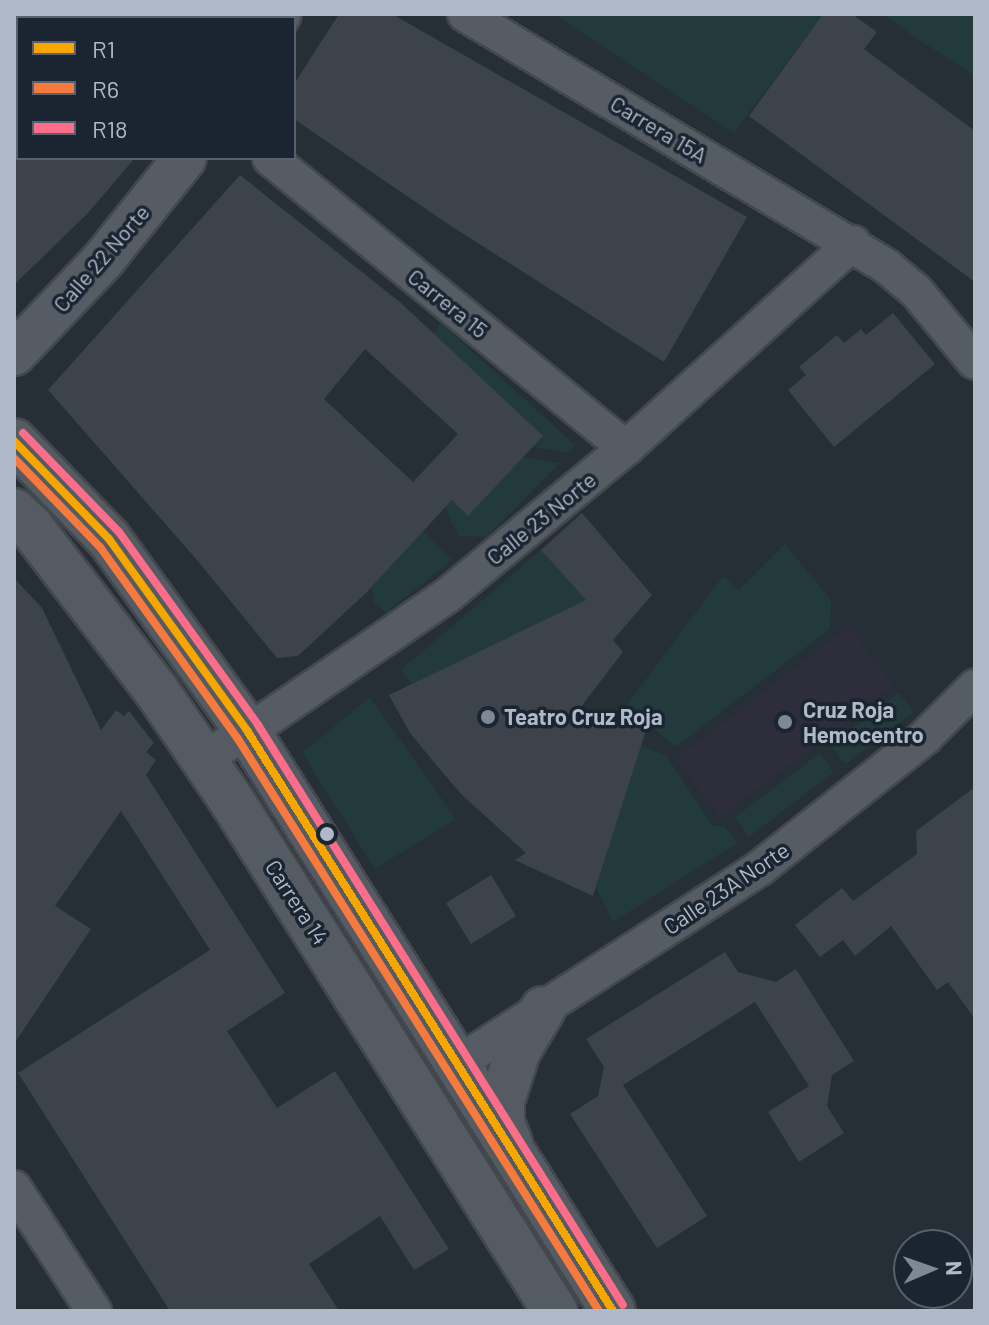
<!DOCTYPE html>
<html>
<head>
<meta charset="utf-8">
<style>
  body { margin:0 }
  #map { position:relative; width:989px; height:1325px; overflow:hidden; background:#262e36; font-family:Barlow,sans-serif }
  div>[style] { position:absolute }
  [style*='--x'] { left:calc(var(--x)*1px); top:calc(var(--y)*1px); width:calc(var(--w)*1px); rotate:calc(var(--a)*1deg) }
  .medical>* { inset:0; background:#2d2d3c }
  .green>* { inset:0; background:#233a3c }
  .building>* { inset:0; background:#3d434a }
  .roads { filter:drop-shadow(2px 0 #43484e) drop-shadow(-2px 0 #43484e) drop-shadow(0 2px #43484e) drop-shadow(0 -2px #43484e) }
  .minor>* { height:34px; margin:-17px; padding:0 17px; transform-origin:17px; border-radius:17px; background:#565c64 }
  .tertiary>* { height:42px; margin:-21px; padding:0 21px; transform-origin:21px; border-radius:21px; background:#565c64 }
  .secondary>* { height:44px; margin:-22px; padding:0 22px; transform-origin:22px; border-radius:22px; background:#555b62 }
  .bus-1>* { height:8px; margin:-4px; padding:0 4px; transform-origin:4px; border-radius:4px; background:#f7a600 }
  .bus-2>* { height:8px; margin:-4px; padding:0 4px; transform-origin:4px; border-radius:4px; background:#f6793e }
  .bus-3>* { height:8px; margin:-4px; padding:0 4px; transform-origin:4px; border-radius:4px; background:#fb6d88 }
  .dots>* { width:22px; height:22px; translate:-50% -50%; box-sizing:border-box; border:4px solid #1a2531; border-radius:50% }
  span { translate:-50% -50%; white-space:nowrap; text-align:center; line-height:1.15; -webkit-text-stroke:7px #1a2531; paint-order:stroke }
  .street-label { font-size:22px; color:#afbac8 }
  .poi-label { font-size:22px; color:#afbac8; font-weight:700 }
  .left { translate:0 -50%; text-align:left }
  .frame { position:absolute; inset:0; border:16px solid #afbac8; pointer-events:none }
  .legend { position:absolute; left:16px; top:16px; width:280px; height:144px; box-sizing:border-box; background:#1a2531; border:2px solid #56616d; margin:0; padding:10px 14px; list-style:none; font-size:24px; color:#afbac8 }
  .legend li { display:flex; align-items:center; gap:16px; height:40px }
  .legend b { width:40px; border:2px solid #56616d }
  .north { position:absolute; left:893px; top:1229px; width:80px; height:80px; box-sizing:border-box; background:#1a2531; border:2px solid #56616d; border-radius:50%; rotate:88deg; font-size:22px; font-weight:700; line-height:32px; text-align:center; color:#afbac8 }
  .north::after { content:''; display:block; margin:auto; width:28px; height:36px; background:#7f8995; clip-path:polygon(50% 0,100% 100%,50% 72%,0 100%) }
</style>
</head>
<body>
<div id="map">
  <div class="medical">
    <div style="clip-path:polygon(849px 626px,894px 686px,720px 818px,676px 758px)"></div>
  </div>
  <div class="green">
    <div style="clip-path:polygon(554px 14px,823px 14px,734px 133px)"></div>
    <div style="clip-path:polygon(884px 14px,975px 14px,975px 76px,913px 36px)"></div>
    <div style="clip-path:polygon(441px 323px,575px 445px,567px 453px,533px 447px,542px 435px,433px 334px)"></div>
    <div style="clip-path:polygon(523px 457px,560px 463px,486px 537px,458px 536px,445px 508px,452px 500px,469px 515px)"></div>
    <div style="clip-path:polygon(423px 531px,452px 560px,386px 613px,374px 602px,371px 588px)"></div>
    <div style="clip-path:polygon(785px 544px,831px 600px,830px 629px,675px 747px,656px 730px,620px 714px,723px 576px,739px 590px)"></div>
    <div style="clip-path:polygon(541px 550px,586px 600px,412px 684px,401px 670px)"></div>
    <div style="clip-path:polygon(899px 693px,914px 712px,845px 764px,830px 745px)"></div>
    <div style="clip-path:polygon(370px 697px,456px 819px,375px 869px,302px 753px)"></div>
    <div style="clip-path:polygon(640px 746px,666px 755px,713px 826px,724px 825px,737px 843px,613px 922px,596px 887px)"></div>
    <div style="clip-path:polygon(820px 753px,834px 772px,749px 837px,735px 817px)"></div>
  </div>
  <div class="building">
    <div style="clip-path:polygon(339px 14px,392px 14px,747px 217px,664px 362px,448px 224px,294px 119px,294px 84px)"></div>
    <div style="clip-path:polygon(823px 14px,852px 14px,877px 32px,864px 49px,975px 131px,975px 282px,749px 116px)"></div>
    <div style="clip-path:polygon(14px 158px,135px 158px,88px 213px,14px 285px)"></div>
    <div style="clip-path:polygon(evenodd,240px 175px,401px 303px,543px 436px,468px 516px,452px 500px,366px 593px,298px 656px,277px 658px,196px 559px,48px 390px,240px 175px,365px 349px,458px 434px,413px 482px,324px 399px,365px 349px)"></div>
    <div style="clip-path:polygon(893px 313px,935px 364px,834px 447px,788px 390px,806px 375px,799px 367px,837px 335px,844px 343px,861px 329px,866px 335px)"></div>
    <div style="clip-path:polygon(582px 513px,652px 595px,613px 640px,623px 652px,580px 708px,646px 730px,593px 896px,515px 860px,526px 853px,462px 795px,437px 766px,410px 733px,389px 695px,586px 600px,541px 550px)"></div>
    <div style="clip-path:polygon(14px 578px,42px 608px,101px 730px,116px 710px,124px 716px,129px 711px,154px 743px,146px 752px,156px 760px,146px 775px,285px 993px,227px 1031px,277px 1108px,335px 1071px,449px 1249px,414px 1270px,380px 1216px,309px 1264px,339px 1311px,170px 1311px,18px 1073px,210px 950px,121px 811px,55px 906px,91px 929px,14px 1044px)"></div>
    <div style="clip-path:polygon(975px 787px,975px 1019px,948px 982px,937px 990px,891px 926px,855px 956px,843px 940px,820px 957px,795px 925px,842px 888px,853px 901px,917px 854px,916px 831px)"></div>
    <div style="clip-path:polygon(491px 875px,516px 916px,471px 944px,446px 903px)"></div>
    <div style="clip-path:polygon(725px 952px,738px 972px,776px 982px,796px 969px,854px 1061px,832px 1075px,827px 1106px,844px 1133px,799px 1162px,768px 1112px,809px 1086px,755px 1002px,623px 1085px,707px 1216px,657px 1248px,570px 1114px,598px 1096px,604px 1067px,586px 1039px)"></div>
  </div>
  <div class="roads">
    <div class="minor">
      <div style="--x:465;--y:14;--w:491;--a:30.9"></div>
      <div style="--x:886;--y:266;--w:39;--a:40"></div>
      <div style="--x:916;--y:291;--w:92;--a:50.3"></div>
      <div style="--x:282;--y:18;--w:4;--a:-63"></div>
      <div style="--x:270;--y:158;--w:459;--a:39.2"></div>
      <div style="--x:203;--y:758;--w:52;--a:-30"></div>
      <div style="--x:248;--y:732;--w:242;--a:-34.4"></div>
      <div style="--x:448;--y:595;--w:231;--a:-39.6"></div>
      <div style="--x:626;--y:448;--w:306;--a:-42.1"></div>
      <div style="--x:457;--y:1064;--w:361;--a:-32.9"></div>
      <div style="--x:760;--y:868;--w:211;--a:-38.4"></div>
      <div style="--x:925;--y:737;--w:71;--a:-45"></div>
      <div style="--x:14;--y:1188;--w:147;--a:57"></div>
    </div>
    <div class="tertiary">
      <div style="--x:86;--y:14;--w:7;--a:34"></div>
      <div style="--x:14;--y:354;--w:131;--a:-46.5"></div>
      <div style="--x:104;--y:259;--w:129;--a:-51.3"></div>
    </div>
    <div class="secondary">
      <div style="--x:14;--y:441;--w:136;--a:45.9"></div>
      <div style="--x:109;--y:539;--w:238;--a:54.2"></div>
      <div style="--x:248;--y:732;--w:684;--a:57.77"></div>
      <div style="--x:14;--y:511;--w:22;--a:43"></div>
      <div style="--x:30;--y:526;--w:207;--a:52.5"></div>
      <div style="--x:156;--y:690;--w:135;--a:55.6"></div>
      <div style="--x:232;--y:801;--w:604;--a:57.65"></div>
      <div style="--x:510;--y:1143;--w:22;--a:-112"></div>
      <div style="--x:502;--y:1123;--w:22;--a:-90"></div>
      <div style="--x:502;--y:1101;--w:52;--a:-72.3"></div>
      <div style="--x:518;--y:1051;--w:49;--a:-59.2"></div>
    </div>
  </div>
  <div class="bus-1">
    <div style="--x:14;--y:441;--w:136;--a:45.9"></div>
    <div style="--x:109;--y:539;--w:238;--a:54.2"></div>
    <div style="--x:248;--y:732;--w:684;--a:57.77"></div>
  </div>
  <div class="bus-2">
    <div style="--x:14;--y:458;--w:124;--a:46"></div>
    <div style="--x:100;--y:547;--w:236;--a:54.3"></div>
    <div style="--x:238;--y:739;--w:676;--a:57.74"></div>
  </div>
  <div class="bus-3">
    <div style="--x:23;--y:433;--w:138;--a:45.9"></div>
    <div style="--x:119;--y:532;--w:238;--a:54.2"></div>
    <div style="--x:258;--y:725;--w:685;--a:57.82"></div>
  </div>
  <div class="dots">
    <div style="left:488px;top:717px;background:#7f8995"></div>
    <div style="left:785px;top:722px;background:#7f8995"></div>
    <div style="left:327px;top:834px;background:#afbac8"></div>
  </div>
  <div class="street-label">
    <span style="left:659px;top:129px;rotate:31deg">Carrera 15A</span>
    <span style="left:101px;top:258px;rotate:-49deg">Calle 22 Norte</span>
    <span style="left:448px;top:303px;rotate:39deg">Carrera 15</span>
    <span style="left:541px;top:518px;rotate:-39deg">Calle 23 Norte</span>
    <span style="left:726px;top:888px;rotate:-34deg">Calle 23A Norte</span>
    <span style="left:297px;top:902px;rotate:57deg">Carrera 14</span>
  </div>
  <div class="poi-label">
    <span class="left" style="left:803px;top:722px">Cruz Roja<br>Hemocentro</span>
    <span class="left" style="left:504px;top:717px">Teatro Cruz Roja</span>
  </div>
  <div class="frame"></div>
  <ul class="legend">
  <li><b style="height:10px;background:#f7a600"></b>R1</li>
  <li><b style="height:10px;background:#f6793e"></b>R6</li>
  <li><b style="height:10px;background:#fb6d88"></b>R18</li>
  </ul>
  <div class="north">N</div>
</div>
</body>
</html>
